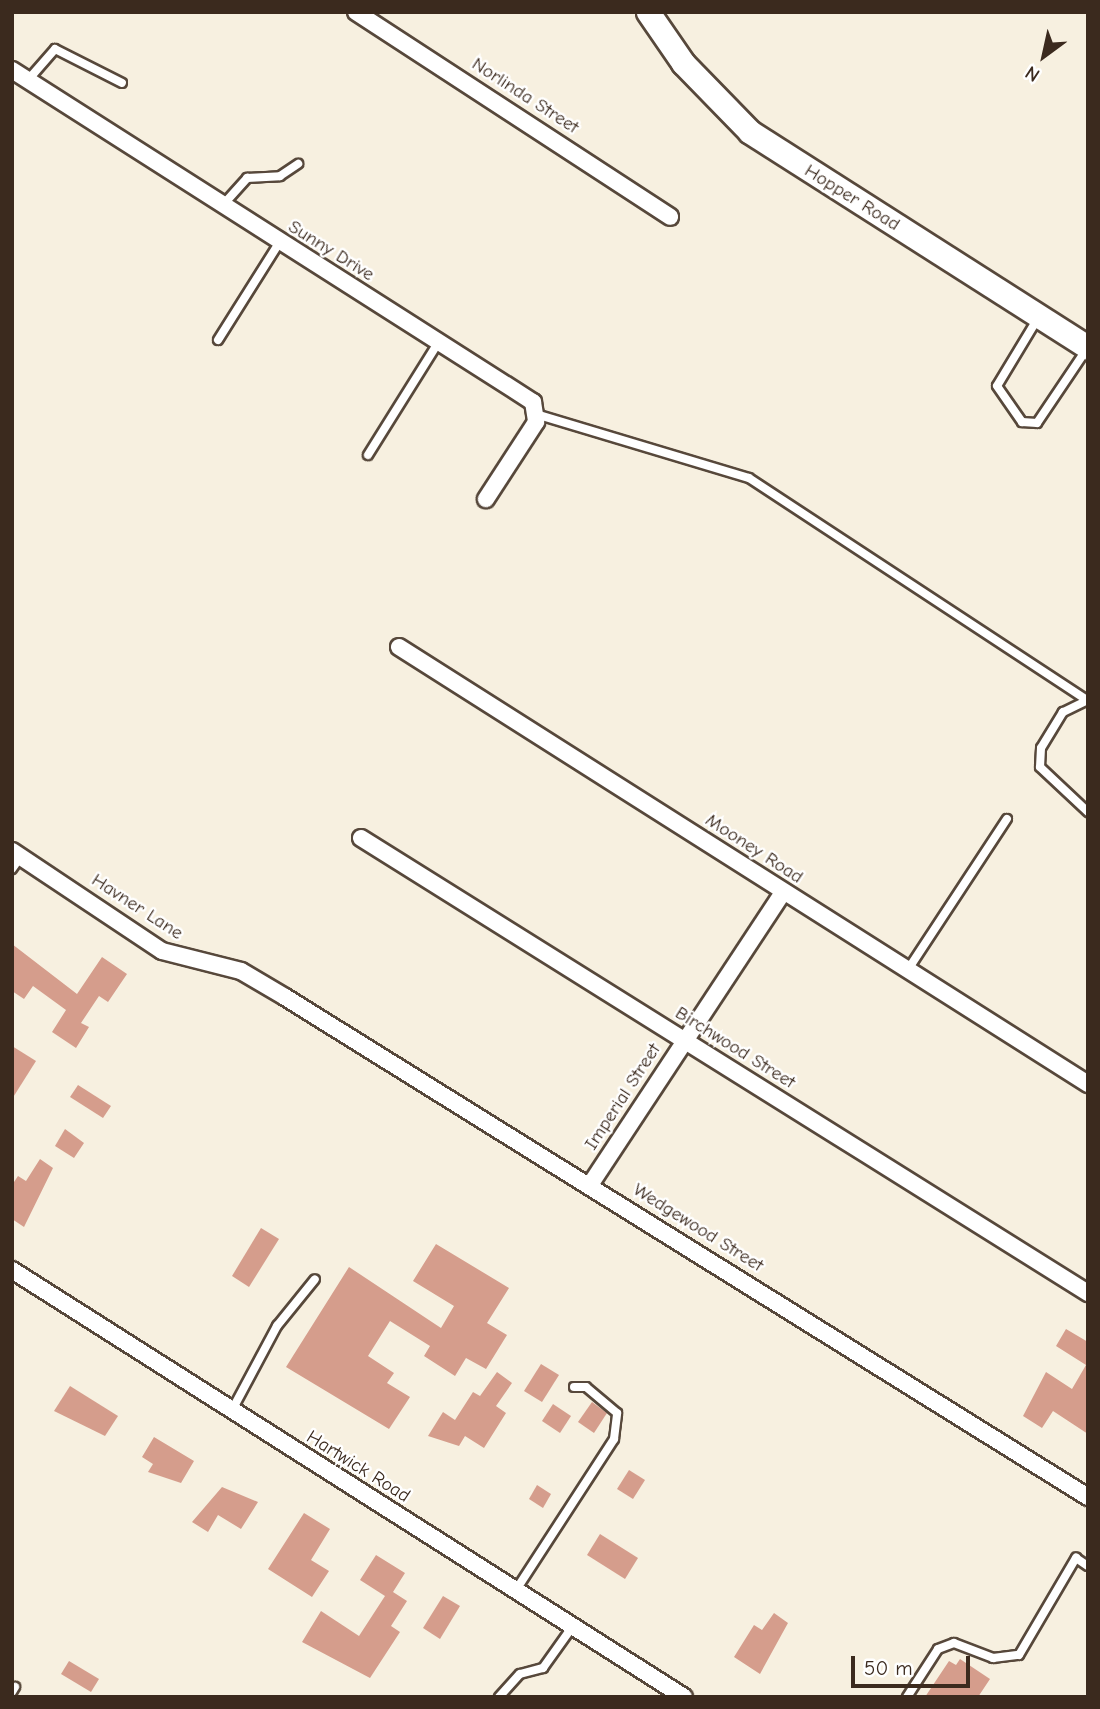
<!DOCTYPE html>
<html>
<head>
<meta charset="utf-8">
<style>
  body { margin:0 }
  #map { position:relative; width:1100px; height:1709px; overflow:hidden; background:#f7f0e0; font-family:"Comic Neue",sans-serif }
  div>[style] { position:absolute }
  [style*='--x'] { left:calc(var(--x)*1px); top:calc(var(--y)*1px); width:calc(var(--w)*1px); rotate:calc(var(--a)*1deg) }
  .building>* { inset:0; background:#d59d8c }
  .roads { filter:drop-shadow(2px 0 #57483b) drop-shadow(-2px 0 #57483b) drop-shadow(0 2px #57483b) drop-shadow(0 -2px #57483b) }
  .service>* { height:8px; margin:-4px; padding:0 4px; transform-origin:4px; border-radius:4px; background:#fff }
  .minor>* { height:16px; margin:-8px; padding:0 8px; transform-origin:8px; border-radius:8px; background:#fff }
  .secondary>* { height:23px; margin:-11.5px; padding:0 11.5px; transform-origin:11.5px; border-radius:11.5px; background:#fff }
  span { translate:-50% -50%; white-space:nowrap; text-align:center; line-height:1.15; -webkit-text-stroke:5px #fff; paint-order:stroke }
  .street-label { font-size:19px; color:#3b2a1e }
  .frame { position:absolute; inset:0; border:14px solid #3b2a1e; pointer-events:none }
  .north { position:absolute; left:1009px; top:21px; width:70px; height:70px; -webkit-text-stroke:5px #fff; paint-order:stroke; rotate:213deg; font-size:19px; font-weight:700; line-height:28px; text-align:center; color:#3b2a1e }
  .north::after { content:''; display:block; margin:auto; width:24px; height:32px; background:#3b2a1e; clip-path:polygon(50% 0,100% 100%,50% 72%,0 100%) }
  .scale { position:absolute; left:851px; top:1656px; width:119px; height:32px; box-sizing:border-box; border:4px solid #3b2a1e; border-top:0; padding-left:9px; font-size:21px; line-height:24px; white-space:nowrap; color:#3b2a1e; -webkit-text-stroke:5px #fff; paint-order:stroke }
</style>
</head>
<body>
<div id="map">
  <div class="building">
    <div style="clip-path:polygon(12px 944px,77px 994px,102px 957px,127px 974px,108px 1002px,99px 996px,81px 1023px,89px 1027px,76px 1048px,52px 1032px,66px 1010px,33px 986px,24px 999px,12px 991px)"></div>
    <div style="clip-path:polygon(12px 1046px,36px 1061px,12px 1099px)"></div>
    <div style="clip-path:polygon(78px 1085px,111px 1106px,103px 1118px,70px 1097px)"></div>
    <div style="clip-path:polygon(65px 1129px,84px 1143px,74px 1158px,55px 1146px)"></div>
    <div style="clip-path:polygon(40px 1159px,53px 1168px,24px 1227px,12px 1219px,12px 1185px,18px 1176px,26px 1181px)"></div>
    <div style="clip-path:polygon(261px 1228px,279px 1239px,249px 1287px,232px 1276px)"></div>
    <div style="clip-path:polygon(436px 1244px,509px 1288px,487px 1323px,507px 1335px,486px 1369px,466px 1358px,455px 1376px,424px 1356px,430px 1346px,390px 1321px,368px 1356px,394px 1373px,387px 1383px,410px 1397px,389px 1429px,286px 1367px,349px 1267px,441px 1328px,454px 1306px,413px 1281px)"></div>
    <div style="clip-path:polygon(1066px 1329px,1088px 1342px,1088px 1434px,1053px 1411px,1042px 1428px,1023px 1416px,1046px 1372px,1072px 1389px,1086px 1365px,1056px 1346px)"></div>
    <div style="clip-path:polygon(541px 1364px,559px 1375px,542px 1402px,524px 1391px)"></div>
    <div style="clip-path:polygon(497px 1372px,512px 1383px,496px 1406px,506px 1413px,484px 1448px,465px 1436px,459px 1446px,428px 1436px,443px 1412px,455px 1420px,473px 1392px,480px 1396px)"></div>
    <div style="clip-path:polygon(70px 1386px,118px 1416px,105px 1436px,54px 1411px)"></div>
    <div style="clip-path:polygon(592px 1402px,607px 1413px,594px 1433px,578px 1422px)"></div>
    <div style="clip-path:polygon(553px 1404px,571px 1416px,560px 1433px,542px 1421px)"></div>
    <div style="clip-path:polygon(154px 1437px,194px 1461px,181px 1483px,148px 1472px,153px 1464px,142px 1457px)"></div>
    <div style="clip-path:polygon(629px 1470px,645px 1480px,633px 1499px,617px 1489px)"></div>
    <div style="clip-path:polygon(537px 1485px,551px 1494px,543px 1508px,529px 1499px)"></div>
    <div style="clip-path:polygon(222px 1487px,258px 1502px,241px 1529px,218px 1515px,208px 1532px,192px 1522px)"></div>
    <div style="clip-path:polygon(304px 1513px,330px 1529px,311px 1560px,329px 1571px,312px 1597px,268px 1569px)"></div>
    <div style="clip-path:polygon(600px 1534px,638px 1558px,625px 1579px,587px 1555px)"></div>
    <div style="clip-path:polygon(376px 1555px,405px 1573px,393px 1592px,407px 1601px,391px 1626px,400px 1632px,370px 1678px,302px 1642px,321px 1611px,359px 1636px,385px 1596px,360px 1580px)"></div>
    <div style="clip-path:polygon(443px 1596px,460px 1606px,440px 1639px,423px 1628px)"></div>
    <div style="clip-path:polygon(774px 1613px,788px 1623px,760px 1674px,734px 1657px,754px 1625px,762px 1630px)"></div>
    <div style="clip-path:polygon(960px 1659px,990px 1679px,978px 1697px,925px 1697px,949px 1661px,956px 1665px)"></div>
    <div style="clip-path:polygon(69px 1661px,99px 1679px,91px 1692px,61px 1674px)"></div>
  </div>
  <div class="roads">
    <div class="service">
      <div style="--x:28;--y:80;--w:41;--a:-48.9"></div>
      <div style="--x:55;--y:49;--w:75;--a:26.9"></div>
      <div style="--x:222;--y:206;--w:38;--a:-48"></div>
      <div style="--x:247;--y:178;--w:33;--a:-3"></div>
      <div style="--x:280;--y:176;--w:22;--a:-34"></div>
      <div style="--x:1038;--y:318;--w:79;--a:121.1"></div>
      <div style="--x:997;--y:386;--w:44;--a:55.2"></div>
      <div style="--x:1022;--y:422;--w:15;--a:4"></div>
      <div style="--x:1037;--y:423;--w:88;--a:-56.1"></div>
      <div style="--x:218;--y:340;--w:115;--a:-57.8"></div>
      <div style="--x:539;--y:415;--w:219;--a:16.7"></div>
      <div style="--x:749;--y:478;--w:404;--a:33.3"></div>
      <div style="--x:368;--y:455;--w:132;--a:-58"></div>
      <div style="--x:1088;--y:700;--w:28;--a:154"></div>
      <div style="--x:1063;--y:712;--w:42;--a:121.4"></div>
      <div style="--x:1041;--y:748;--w:19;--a:93"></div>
      <div style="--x:1040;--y:767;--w:66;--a:43.2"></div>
      <div style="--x:12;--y:869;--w:16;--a:-55"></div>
      <div style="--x:907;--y:971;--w:182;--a:-56.7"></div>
      <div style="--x:231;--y:1412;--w:98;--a:-61.9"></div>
      <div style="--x:277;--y:1326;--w:60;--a:-51"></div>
      <div style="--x:516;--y:1590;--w:180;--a:-57"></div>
      <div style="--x:614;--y:1439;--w:26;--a:-83"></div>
      <div style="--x:617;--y:1413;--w:40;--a:-140"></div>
      <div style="--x:586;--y:1387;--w:12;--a:180"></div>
      <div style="--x:12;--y:1692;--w:6;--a:-59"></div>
      <div style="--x:499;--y:1697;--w:31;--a:-48"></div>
      <div style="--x:520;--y:1674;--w:24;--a:-15"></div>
      <div style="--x:543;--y:1668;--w:52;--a:-54.5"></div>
      <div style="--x:907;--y:1697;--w:57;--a:-57.1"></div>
      <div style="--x:938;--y:1649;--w:17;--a:-21"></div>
      <div style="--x:954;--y:1643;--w:42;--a:21"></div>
      <div style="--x:993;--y:1658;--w:26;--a:-7"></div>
      <div style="--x:1019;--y:1655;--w:113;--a:-59.6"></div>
      <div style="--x:1076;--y:1558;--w:14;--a:34"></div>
    </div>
    <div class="minor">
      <div style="--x:356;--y:12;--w:375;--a:33.1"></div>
      <div style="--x:12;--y:70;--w:618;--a:32.51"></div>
      <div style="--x:533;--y:402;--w:20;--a:81"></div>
      <div style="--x:536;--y:422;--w:92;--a:123"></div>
      <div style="--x:399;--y:647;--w:816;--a:32.39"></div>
      <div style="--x:361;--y:838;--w:858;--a:32.04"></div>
      <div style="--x:12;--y:851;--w:180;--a:33.7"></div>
      <div style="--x:162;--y:951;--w:81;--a:14.2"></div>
      <div style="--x:241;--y:971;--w:51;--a:30.6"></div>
      <div style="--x:285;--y:997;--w:946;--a:31.91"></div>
      <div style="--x:590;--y:1185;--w:351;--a:-56.6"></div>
      <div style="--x:12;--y:1270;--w:796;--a:32.43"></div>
    </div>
    <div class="secondary">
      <div style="--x:648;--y:12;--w:62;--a:55.5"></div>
      <div style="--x:683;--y:63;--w:96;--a:45.8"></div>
      <div style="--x:750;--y:132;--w:401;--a:32.5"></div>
    </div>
  </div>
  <div class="street-label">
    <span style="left:525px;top:96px;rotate:33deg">Norlinda Street</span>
    <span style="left:852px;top:198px;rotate:32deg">Hopper Road</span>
    <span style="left:331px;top:251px;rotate:32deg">Sunny Drive</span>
    <span style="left:754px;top:849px;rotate:33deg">Mooney Road</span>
    <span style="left:137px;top:907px;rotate:33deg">Havner Lane</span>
    <span style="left:735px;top:1048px;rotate:32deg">Birchwood Street</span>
    <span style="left:623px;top:1097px;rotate:-57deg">Imperial Street</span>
    <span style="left:698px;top:1228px;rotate:32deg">Wedgewood Street</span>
    <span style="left:358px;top:1467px;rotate:32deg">Hartwick Road</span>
  </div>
  <div class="frame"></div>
  <div class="north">N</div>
  <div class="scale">50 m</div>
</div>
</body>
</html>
